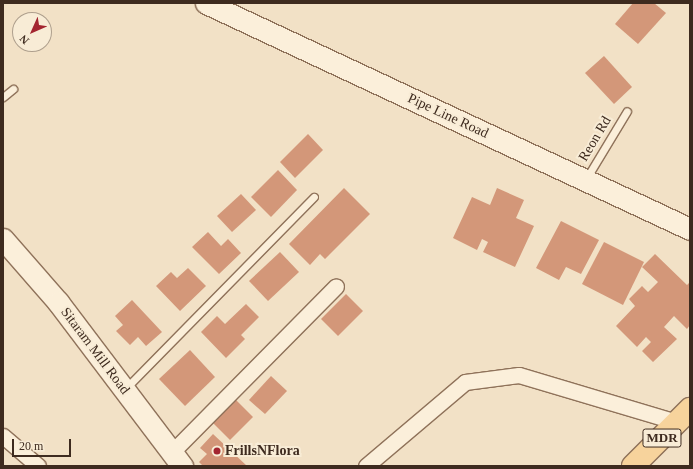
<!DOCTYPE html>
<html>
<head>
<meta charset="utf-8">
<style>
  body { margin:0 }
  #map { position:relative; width:693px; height:469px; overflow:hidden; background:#f2e1c6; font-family:Georgia,serif }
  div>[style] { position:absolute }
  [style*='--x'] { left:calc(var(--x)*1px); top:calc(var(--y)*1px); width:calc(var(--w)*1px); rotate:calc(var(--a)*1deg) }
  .building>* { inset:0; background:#d39779 }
  .roads { filter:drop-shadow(1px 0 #8f725a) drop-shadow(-1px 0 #8f725a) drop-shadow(0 1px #8f725a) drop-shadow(0 -1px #8f725a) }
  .lane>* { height:7px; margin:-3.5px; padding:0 3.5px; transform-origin:3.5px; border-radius:3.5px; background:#fbefda }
  .street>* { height:15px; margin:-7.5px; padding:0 7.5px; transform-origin:7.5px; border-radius:7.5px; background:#fbefda }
  .secondary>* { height:21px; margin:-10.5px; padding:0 10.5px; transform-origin:10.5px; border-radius:10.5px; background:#fbefda }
  .primary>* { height:22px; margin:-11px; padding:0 11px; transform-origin:11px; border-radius:11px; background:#f7d39c }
  .dots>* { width:11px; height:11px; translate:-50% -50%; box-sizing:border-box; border:2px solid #f8ecd6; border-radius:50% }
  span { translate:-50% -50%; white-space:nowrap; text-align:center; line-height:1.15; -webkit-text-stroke:4px #f8ecd6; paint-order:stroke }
  .shield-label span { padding:1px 3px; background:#f8ecd6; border:1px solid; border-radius:3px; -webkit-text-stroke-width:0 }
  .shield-label { font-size:13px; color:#3e2b1f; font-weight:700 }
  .street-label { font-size:14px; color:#3e2b1f }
  .poi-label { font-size:14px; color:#3e2b1f; font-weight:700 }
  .left { translate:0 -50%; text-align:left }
  .frame { position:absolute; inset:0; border:4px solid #3e2b1f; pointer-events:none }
  .north { position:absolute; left:12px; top:12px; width:40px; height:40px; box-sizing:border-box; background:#f8ecd6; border:1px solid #ae9f8d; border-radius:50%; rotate:225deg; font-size:11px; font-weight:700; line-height:16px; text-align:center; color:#3e2b1f }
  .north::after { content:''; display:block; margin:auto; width:14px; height:18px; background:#a32530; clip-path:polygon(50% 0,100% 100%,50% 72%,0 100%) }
  .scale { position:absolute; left:12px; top:439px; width:59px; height:18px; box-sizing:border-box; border:2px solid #3e2b1f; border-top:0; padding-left:5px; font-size:12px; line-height:14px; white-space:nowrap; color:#3e2b1f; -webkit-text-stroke:3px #f8ecd6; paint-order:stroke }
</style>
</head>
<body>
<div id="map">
  <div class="building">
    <div style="clip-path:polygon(633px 3px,654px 3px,666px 13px,638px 44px,615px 24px)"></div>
    <div style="clip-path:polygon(604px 56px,632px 87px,614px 104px,585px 73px)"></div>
    <div style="clip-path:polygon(308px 134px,323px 150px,295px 178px,280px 162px)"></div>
    <div style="clip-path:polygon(278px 170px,297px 190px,271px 217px,251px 197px)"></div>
    <div style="clip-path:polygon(344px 188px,370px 214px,325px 259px,320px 254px,310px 265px,289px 244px)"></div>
    <div style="clip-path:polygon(497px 188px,524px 200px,516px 218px,534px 226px,515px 267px,483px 252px,488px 242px,482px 239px,477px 250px,453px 238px,472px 197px,490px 205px)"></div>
    <div style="clip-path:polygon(241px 194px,256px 210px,232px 232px,217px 216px)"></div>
    <div style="clip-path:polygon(561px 221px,599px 240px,581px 274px,566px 267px,559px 280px,536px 268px)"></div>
    <div style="clip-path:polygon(208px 232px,221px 246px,228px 239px,241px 253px,219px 274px,192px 247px)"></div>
    <div style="clip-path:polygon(604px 242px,644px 262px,623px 305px,582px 284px)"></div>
    <div style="clip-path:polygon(280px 252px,299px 272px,268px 301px,249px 281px)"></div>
    <div style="clip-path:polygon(655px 254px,687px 285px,690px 282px,690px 325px,687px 329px,674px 316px,664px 327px,677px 339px,653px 362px,642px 351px,651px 342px,646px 337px,637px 347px,616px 326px,635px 306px,629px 299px,642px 286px,648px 292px,658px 282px,642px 267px)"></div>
    <div style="clip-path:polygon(188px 268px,206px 286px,180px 311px,156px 286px,171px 272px,177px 278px)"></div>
    <div style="clip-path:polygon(346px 294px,363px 311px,338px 336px,321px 319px)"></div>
    <div style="clip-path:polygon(132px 300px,162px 332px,146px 346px,138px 337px,130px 345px,116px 331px,123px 325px,115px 316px)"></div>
    <div style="clip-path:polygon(246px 304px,259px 317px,241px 335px,245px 339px,226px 358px,201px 332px,217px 316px,225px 324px)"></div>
    <div style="clip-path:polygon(190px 350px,215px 377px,185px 406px,159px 379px)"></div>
    <div style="clip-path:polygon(271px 376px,287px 391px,265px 414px,249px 400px)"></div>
    <div style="clip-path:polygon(235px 399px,253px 417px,230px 440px,212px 422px)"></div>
    <div style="clip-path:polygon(213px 434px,247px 466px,203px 466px,199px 462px,207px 454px,200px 448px)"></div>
  </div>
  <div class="roads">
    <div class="lane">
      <div style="--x:3;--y:97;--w:13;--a:-39"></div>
      <div style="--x:586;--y:179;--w:79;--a:-58.9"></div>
      <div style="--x:126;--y:388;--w:268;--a:-45.5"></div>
    </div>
    <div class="street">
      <div style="--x:3;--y:436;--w:46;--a:40.6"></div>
      <div style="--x:172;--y:452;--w:233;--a:-45.3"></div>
      <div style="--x:366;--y:466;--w:130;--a:-40.3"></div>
      <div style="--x:465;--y:382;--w:54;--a:-7.4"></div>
      <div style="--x:519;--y:375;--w:165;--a:16.6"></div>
    </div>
    <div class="secondary">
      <div style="--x:206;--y:3;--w:534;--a:25.03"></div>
      <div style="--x:3;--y:239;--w:84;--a:48.9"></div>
      <div style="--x:58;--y:302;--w:206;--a:52.9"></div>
    </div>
    <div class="primary">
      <div style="--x:633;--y:466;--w:81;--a:-45"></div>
    </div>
  </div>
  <div class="dots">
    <div style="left:217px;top:451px;background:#a32530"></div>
  </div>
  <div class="shield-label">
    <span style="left:662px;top:438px">MDR</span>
  </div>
  <div class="street-label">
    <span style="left:448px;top:116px;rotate:25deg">Pipe Line Road</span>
    <span style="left:595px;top:139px;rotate:-59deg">Reon Rd</span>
    <span style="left:95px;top:351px;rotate:53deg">Sitaram Mill Road</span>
  </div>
  <div class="poi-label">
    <span class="left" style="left:225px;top:451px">FrillsNFlora</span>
  </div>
  <div class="frame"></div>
  <div class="north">N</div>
  <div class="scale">20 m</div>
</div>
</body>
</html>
